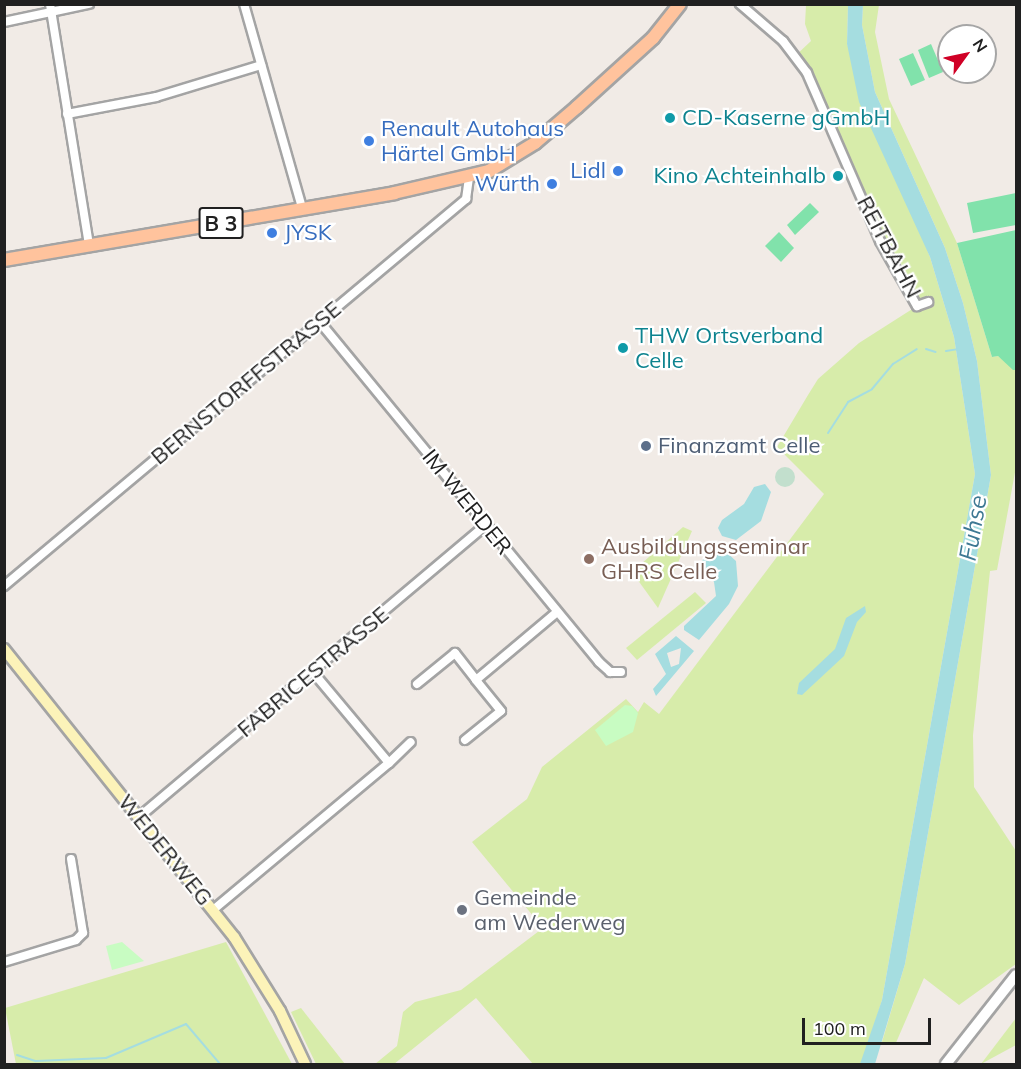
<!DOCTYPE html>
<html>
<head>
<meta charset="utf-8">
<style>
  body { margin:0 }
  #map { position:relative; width:1021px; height:1069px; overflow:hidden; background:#f1ebe6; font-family:Mulish,sans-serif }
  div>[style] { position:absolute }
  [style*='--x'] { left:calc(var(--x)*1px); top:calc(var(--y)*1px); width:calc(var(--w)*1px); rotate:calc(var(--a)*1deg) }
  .grass>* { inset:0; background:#d7ecaa }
  .wetland>* { inset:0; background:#c2dfcd }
  .round { border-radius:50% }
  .park>* { inset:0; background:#c8fcc2 }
  .pitch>* { inset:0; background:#81e2ab }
  .water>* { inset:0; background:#a5dde0 }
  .stream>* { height:2px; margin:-1px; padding:0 1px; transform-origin:1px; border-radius:1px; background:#a5dde0 }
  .roads { filter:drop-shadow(2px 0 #a4a4a4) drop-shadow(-2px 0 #a4a4a4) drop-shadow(0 2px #a4a4a4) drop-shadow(0 -2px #a4a4a4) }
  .minor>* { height:8px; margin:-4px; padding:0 4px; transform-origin:4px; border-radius:4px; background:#fff }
  .tertiary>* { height:10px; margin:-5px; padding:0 5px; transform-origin:5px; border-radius:5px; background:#fff }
  .secondary>* { height:10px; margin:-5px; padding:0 5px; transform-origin:5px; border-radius:5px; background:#fcf3b9 }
  .primary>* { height:12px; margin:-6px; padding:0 6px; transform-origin:6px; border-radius:6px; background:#ffc39d }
  .dots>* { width:16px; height:16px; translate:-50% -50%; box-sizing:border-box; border:3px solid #fff; border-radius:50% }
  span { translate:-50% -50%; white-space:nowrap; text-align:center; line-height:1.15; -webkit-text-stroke:4.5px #fff; paint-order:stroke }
  .shield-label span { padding:2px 4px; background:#fff; border:2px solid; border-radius:4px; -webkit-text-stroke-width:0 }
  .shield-label { font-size:21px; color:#202020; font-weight:700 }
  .culture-label { font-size:22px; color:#0d838f }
  .left { translate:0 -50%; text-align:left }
  .right { translate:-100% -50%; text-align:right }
  .shop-label { font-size:22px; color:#366cbe }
  .street-label { font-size:22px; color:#202020 }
  .service-label { font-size:22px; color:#4e5e75 }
  .education-label { font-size:22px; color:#785e54 }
  .worship-label { font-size:22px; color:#5b616d }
  .water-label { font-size:24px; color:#3d7893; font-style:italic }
  .frame { position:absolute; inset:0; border:6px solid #202020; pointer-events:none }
  .north { position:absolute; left:937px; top:24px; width:60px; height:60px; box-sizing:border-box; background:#fff; border:2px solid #a6a6a6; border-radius:50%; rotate:57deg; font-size:16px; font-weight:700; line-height:24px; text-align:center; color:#202020 }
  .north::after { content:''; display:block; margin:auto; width:21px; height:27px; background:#d00026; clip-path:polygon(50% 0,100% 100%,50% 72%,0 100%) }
  .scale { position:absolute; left:802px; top:1018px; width:129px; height:27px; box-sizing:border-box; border:3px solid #202020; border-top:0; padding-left:8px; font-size:18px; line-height:21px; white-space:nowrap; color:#202020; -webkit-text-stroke:4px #fff; paint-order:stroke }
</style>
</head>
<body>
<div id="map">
  <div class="grass">
    <div style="clip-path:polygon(806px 5px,848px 5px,847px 44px,930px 257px,954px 337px,975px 474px,882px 1000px,863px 1061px,860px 1064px,533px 1064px,476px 998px,394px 1064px,375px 1064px,397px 1046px,403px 1012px,415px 1002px,461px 990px,543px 928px,472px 842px,527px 799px,542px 767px,626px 699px,638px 712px,644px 702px,659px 714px,824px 494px,777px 447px,808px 395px,818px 379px,859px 343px,917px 306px,870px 220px,817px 99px,793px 58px,811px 41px,805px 24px)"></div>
    <div style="clip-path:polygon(863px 5px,879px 5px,875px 32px,889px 99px,957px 243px,992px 357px,998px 356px,1016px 370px,1016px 467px,997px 570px,990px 571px,973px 735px,974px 787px,1016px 851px,1016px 964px,959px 1005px,924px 978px,895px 1045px,882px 1042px,905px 964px,991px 475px,977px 361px,963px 303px,945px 248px,875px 92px,862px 25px)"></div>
    <div style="clip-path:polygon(683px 527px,692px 531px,658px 608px,632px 572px)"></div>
    <div style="clip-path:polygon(695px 592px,706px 603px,637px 660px,626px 648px)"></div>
    <div style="clip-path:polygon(226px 942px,292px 1064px,16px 1064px,5px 1008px)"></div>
    <div style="clip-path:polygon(301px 1008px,345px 1064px,316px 1064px,291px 1012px)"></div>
    <div style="clip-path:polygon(1016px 1018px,1016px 1045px,981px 1064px)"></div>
  </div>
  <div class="wetland">
    <div class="round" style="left:775px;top:467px;width:20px;height:20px"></div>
  </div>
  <div class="park">
    <div style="clip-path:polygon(625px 705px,632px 706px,638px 713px,633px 732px,606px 746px,595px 730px)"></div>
    <div style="clip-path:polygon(122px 942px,144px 961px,112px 970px,106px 946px)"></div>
  </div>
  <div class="pitch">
    <div style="clip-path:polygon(931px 44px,943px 72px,929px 78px,918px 50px)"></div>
    <div style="clip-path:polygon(913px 53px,925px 80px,911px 86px,899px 59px)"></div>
    <div style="clip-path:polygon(1016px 193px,1016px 225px,973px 233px,967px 203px)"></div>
    <div style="clip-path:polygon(810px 203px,819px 212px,795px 235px,787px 225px)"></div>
    <div style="clip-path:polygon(1016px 230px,1016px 370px,1013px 370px,998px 356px,992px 357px,957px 243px)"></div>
    <div style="clip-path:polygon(779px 232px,794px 248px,781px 262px,765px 246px)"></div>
  </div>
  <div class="water">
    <div style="clip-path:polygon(848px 5px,863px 5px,862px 25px,875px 92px,945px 248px,963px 303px,977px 361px,991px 475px,905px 964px,875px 1064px,860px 1064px,882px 1000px,975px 474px,954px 337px,930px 257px,859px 102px,847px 44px)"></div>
    <div style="clip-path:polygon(765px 484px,771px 492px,761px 521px,736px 540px,722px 536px,718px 528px,722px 520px,744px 504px,754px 487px)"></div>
    <div style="clip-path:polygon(718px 551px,726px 552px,736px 561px,738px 586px,729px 604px,699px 640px,684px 630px,684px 626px,716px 596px,714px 582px,700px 564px,708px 553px)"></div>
    <div style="clip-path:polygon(865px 606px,866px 612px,857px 622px,844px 656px,802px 695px,797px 694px,799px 683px,835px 649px,846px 618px)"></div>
    <div style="clip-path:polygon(evenodd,676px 636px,694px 651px,656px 696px,653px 689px,666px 674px,655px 654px,676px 636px,681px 648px,679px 664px,671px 667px,667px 653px,681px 648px)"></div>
  </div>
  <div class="stream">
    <div style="--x:926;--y:349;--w:10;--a:17"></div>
    <div style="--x:946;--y:351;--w:12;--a:-9"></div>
    <div style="--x:828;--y:433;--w:37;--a:-57"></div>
    <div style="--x:848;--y:402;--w:27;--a:-28"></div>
    <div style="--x:872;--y:389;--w:33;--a:-50"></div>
    <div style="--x:893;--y:364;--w:28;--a:-32"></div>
    <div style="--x:17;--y:1055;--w:20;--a:18"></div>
    <div style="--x:36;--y:1061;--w:70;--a:-2.5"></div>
    <div style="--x:106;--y:1058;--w:87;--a:-23"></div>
    <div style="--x:186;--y:1024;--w:52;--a:49.6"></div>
  </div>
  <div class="roads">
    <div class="minor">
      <div style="--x:50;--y:4;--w:244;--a:80.8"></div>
      <div style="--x:244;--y:4;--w:212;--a:74.1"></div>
      <div style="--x:740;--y:4;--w:57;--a:40.7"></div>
      <div style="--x:783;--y:41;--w:40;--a:53"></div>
      <div style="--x:807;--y:73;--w:183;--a:66.5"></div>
      <div style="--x:880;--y:241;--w:75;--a:60.4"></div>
      <div style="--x:917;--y:306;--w:12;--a:-20"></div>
      <div style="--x:4;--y:22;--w:87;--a:-12"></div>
      <div style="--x:67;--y:114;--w:91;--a:-10.8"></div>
      <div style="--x:156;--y:97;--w:110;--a:-16.9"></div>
      <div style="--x:319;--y:321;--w:441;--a:50.6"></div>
      <div style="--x:599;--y:662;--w:15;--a:42"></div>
      <div style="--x:610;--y:672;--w:11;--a:0"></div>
      <div style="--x:4;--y:586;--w:603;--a:-39.95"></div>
      <div style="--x:466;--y:199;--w:21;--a:-82"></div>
      <div style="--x:417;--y:684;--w:49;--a:-39.2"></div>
      <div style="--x:455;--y:653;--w:34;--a:52"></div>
      <div style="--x:476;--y:680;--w:106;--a:-40"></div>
      <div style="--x:465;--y:740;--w:46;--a:-38.9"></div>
      <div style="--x:501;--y:711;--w:40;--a:-129"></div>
      <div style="--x:389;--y:763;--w:30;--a:-44"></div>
      <div style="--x:139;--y:817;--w:454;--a:-40.1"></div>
      <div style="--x:213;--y:910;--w:229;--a:-39.9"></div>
      <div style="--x:389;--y:763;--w:119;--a:-129.9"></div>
      <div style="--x:4;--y:962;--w:75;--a:-17"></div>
      <div style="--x:76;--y:940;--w:10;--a:-45"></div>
      <div style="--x:83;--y:933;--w:75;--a:-99.2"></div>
    </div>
    <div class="tertiary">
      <div style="--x:946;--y:1064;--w:113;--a:-51.8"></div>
    </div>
    <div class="secondary">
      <div style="--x:4;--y:649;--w:369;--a:51.4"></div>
      <div style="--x:234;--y:937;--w:87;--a:58.1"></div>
      <div style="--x:280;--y:1011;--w:59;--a:64.7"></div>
    </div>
    <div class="primary">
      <div style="--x:4;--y:260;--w:396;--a:-9.7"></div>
      <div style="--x:394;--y:193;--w:98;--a:-13"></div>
      <div style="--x:489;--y:171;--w:54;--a:-31.3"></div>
      <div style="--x:535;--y:143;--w:55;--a:-40.6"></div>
      <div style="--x:577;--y:107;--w:103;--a:-42.2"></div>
      <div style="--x:653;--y:38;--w:43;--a:-51.5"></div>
    </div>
  </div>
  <div class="dots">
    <div style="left:670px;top:118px;background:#0f9aa8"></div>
    <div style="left:369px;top:141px;background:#3f7fe0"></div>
    <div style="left:618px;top:171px;background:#3f7fe0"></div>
    <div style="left:838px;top:176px;background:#0f9aa8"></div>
    <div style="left:552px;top:184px;background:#3f7fe0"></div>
    <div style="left:272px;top:233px;background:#3f7fe0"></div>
    <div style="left:623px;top:348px;background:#0f9aa8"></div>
    <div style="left:646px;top:446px;background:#5c6f8a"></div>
    <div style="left:589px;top:559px;background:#8d6e63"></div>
    <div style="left:462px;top:910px;background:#6b7280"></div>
  </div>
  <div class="shield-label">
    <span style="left:221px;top:223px">B 3</span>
  </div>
  <div class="culture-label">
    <span class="left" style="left:682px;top:118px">CD-Kaserne gGmbH</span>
    <span class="right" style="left:826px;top:176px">Kino Achteinhalb</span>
    <span class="left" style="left:635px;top:348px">THW Ortsverband<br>Celle</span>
  </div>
  <div class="shop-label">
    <span class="left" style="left:381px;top:141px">Renault Autohaus<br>Härtel GmbH</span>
    <span class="right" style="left:606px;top:171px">Lidl</span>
    <span class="right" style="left:540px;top:184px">Würth</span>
    <span class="left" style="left:284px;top:233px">JYSK</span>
  </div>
  <div class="street-label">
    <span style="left:889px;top:247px;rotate:62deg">REITBAHN</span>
    <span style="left:246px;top:383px;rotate:-40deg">BERNSTORFFSTRASSE</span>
    <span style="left:467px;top:502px;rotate:51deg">IM WERDER</span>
    <span style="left:313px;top:672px;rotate:-40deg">FABRICESTRASSE</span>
    <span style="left:165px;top:850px;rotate:51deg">WEDERWEG</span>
  </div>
  <div class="service-label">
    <span class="left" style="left:658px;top:446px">Finanzamt Celle</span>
  </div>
  <div class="education-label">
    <span class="left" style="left:601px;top:559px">Ausbildungsseminar<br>GHRS Celle</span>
  </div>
  <div class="worship-label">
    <span class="left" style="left:474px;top:910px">Gemeinde<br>am Wederweg</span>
  </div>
  <div class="water-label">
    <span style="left:973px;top:528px;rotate:-80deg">Fuhse</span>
  </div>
  <div class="frame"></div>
  <div class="north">N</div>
  <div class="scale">100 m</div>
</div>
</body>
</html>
